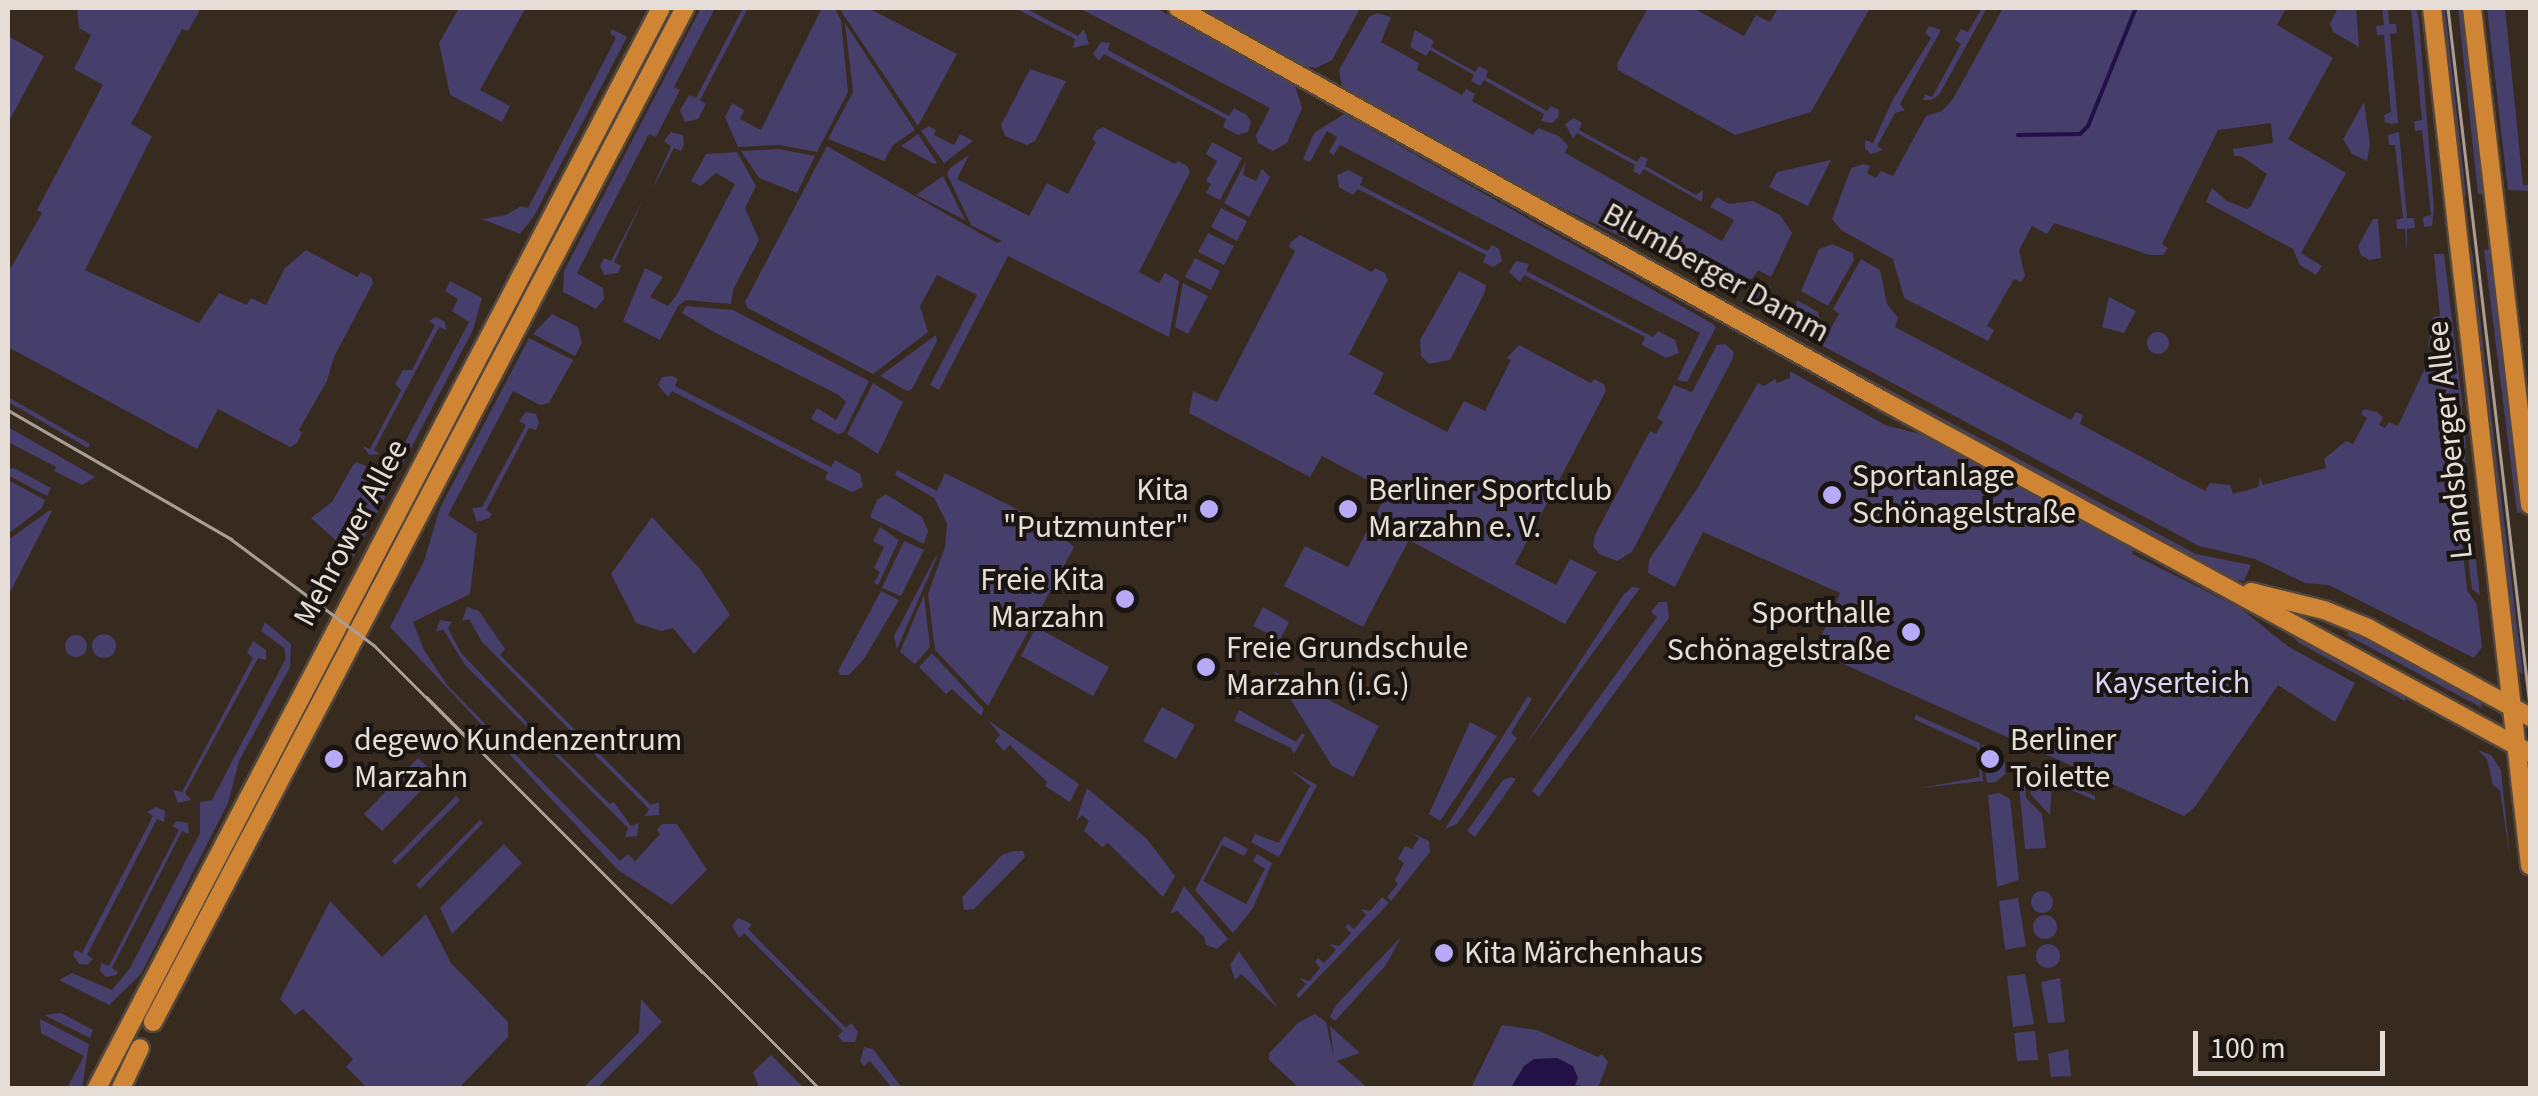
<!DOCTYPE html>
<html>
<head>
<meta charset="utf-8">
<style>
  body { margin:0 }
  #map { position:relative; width:2538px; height:1096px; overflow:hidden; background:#372b20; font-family:"Source Sans 3",sans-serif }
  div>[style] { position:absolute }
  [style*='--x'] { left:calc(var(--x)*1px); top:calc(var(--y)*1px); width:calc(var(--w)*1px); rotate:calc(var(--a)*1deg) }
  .green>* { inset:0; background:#463e6b }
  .round { border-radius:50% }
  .water>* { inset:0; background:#211147 }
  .stream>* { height:4px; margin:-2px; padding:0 2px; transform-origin:2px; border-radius:2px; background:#211147 }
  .roads { filter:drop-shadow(2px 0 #53473d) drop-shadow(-2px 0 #53473d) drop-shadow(0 2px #53473d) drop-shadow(0 -2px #53473d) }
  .major>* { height:18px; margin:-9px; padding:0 9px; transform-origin:9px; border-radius:9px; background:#d08535 }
  .tram>* { height:2.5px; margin:-1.25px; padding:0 1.25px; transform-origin:1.25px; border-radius:1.25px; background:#a89e95 }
  .dots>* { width:28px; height:28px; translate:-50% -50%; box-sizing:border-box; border:5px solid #1a1510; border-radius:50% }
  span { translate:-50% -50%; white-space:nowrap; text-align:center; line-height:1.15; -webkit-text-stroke:8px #1a1510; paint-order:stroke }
  .street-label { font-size:32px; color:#e6ddd6 }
  .poi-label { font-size:32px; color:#e6ddd6 }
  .left { translate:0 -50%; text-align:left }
  .right { translate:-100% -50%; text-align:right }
  .park-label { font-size:32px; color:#d9d5f9 }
  .frame { position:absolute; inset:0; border:10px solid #e6ddd6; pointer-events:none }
  .scale { position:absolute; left:2193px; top:1031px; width:192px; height:45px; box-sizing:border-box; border:5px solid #e6ddd6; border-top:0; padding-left:12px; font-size:30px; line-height:35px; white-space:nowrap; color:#e6ddd6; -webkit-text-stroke:8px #1a1510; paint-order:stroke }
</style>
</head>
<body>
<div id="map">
  <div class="green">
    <div style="clip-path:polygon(77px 8px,201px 8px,188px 31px,182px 29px,131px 124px,152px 136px,85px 270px,199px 323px,219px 293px,247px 305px,251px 298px,266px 305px,285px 268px,306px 250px,357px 277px,361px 272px,371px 277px,373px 283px,334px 357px,327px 381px,299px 430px,302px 433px,297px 443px,290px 447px,218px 409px,197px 449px,8px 347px,8px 273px,42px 213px,37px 210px,103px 85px,74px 69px,91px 35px,79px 28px)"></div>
    <div style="clip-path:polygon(459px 8px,525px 9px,480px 90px,510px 106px,502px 122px,450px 95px,439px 43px)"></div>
    <div style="clip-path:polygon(667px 8px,678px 8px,552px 248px,548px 247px)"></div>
    <div style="clip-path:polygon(701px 8px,715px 8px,674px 87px,680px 90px,656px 137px,649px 134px,577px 273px,603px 288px,604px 299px,596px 309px,563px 292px,564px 271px)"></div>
    <div style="clip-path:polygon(743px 8px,748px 8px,700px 100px,706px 104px,698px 119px,685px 122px,680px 110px,689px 95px,696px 98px)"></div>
    <div style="clip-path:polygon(822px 8px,835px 9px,841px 20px,848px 92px,817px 152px,780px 145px,738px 147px,725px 117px,732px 103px,744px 110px,740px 119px,761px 130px)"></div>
    <div style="clip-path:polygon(839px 8px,868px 8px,957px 54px,918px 126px)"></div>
    <div style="clip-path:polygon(1015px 8px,1025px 8px,1078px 36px,1084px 29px,1089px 44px,1073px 48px,1075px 39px)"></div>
    <div style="clip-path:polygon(1079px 8px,1156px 8px,1295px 86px,1302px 108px,1287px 143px,1273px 151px,1258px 143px,1256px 135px,1270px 108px)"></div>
    <div style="clip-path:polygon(1195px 8px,1358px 8px,1358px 12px,1332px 60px,1316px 68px,1297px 65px)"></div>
    <div style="clip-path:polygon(1648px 8px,1693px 8px,1744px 36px,1756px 15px,1770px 22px,1778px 8px,1870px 8px,1811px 112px,1735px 135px,1618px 70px,1617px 64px)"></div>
    <div style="clip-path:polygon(1982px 8px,1987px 8px,1939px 95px,1931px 100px,1923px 100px,1925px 94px,1932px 97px,1961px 44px,1955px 40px,1961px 29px,1968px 32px)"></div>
    <div style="clip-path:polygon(2003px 8px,2286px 8px,2277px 25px,2333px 58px,2288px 139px,2346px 173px,2301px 253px,2322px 266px,2316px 275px,2300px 265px,2293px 249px,2206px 202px,2212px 188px,2227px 201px,2247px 209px,2251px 206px,2267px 174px,2241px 156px,2234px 156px,2233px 149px,2273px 143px,2271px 123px,2218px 130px,2162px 244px,2168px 248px,2163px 255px,2150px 255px,2054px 223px,2047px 234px,2032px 226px,2019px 250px,2025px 276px,2021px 282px,2014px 279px,1987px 326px,1994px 330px,1988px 341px,1904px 298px,1893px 259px,1841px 230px,1832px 219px,1851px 168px,1864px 164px,1870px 166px,1867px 173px,1876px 178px,1881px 171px,1893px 176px,1926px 116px,1942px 111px,1953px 99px)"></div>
    <div style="clip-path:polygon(2338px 8px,2356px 8px,2359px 47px,2333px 32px,2330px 23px)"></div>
    <div style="clip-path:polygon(2382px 8px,2388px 8px,2389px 24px,2396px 24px,2397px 33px,2390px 34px,2398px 123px,2391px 124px,2385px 122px,2384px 115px,2391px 112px,2384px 35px,2377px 35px,2376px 26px,2384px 25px)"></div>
    <div style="clip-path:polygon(2411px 8px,2416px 8px,2419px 21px,2434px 208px,2432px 226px,2424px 227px,2423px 217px,2431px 215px,2422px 130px,2415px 131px,2414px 121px,2422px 120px)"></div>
    <div style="clip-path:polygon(2440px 8px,2445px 8px,2466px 195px,2461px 196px)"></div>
    <div style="clip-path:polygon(2458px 8px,2462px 8px,2484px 194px,2478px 194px)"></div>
    <div style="clip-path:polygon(2487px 8px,2505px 8px,2523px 185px,2530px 185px,2530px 191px,2508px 190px)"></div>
    <div style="clip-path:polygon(1377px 13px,1391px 17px,1381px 42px,1419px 63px,1417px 70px,1462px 95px,1466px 89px,1475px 94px,1472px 101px,1533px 135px,1538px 128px,1559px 136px,1568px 146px,1565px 153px,1722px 241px,1734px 220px,1710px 207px,1717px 197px,1729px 204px,1753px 201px,1780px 215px,1792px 233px,1771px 277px,1758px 270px,1752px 279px,1743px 278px,1739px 285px,1728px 289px,1649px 245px,1646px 249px,1523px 189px,1342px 87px,1339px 70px,1369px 17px)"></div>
    <div style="clip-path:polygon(845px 23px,915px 130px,893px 145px,884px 161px,828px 139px,853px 92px)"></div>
    <div style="clip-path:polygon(1929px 26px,1941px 30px,1900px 104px,1905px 110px,1895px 113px,1877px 146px,1883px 150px,1871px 154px,1865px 149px,1865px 140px,1873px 143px,1892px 101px,1931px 38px,1925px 33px)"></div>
    <div style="clip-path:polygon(612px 29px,627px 37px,534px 216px,520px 234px,482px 219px,506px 215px,521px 206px,528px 208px,616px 38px,610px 33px)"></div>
    <div style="clip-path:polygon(1415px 30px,1434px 41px,1431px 47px,1475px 72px,1479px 66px,1488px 71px,1486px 77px,1547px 111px,1551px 106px,1559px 110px,1558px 118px,1552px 123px,1541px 121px,1544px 114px,1484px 80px,1480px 86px,1471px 81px,1474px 75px,1430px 50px,1426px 56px,1410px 47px)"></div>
    <div style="clip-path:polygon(8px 36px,44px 56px,8px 123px)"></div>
    <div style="clip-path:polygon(1101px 42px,1110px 43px,1108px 50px,1229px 116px,1234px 108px,1247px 115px,1251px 122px,1248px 132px,1238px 135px,1223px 127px,1226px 119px,1104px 54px,1099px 61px,1093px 54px)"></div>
    <div style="clip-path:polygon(1030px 69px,1066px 81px,1035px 141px,1027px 145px,1005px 136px,1001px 125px)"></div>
    <div style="clip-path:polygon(2364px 102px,2370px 144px,2367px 161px,2352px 154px,2343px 139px)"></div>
    <div style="clip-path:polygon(1344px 114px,1713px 324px,1716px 327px,1687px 382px,1677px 380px,1700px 333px,1340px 145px,1334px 155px,1329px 152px,1337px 137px,1327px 131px,1310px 162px,1303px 159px,1314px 133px)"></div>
    <div style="clip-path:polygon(1574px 118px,1582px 123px,1579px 130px,1637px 162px,1641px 156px,1648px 159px,1645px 166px,1696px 195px,1703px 190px,1702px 202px,1644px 169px,1640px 175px,1633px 171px,1635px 165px,1577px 133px,1573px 139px,1565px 124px)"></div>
    <div style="clip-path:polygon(929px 126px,936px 130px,934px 135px,954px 145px,960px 134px,973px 141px,944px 163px,921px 131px)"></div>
    <div style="clip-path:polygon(1103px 127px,1175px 164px,1178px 161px,1187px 166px,1190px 172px,1139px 272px,1159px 283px,1165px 273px,1179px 281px,1169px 337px,1008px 256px,939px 390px,930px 385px,977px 295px,937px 275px,920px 306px,928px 332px,873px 374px,748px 308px,745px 302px,827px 146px,997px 243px,1002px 241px,971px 225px,947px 174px,950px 168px,969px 155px,957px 179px,1029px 216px,1047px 183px,1068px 194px,1096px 142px,1092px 139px,1097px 130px)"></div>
    <div style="clip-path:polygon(671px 132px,683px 135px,684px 145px,681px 151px,674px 148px,652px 190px,671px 146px,664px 141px)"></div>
    <div style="clip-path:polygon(2399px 132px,2407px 218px,2414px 218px,2415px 228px,2407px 229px,2407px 252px,2405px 229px,2397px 229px,2396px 220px,2403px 218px,2395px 145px,2389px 145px,2388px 135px)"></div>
    <div style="clip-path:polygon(918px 134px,937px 163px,934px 164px,901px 146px)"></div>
    <div style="clip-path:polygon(1212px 142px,1242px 158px,1220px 200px,1206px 193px,1211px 184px,1206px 181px,1217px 161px,1206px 154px)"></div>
    <div style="clip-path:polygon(779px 149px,815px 156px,797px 193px,759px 178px,741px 151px)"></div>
    <div style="clip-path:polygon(737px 152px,756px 186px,745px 208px,759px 240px,733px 290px,731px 304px,686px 300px,678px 306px,660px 340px,623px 321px,645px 268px,663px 277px,650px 297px,668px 306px,676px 296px,735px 184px,716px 173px,701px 186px,691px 181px,706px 154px)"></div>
    <div style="clip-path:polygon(1831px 160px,1808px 206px,1769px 187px,1777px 172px)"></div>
    <div style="clip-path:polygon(1246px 161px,1243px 175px,1256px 181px,1262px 169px,1270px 177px,1249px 217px,1224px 203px)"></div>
    <div style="clip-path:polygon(1349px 170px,1363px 178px,1360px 185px,1487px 251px,1492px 245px,1499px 249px,1502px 261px,1493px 267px,1483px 262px,1486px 255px,1358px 189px,1353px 195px,1339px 187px,1337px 175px)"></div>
    <div style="clip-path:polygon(943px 176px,965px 220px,916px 195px)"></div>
    <div style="clip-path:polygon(644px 198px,614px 262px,621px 266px,618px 273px,604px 275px,600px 266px,604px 258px,611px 261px)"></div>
    <div style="clip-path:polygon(1221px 208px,1247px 221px,1237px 241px,1211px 227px)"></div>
    <div style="clip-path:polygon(2373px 219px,2378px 219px,2381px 258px,2369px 260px,2361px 255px,2358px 246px)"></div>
    <div style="clip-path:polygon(1208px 233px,1234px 246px,1224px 265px,1198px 252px)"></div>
    <div style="clip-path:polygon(1300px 235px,1372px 272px,1375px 268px,1385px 273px,1388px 280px,1349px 354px,1384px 373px,1374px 394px,1447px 432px,1464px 401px,1485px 411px,1511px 360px,1507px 358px,1519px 345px,1591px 383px,1594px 379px,1604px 384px,1606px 391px,1515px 564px,1556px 585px,1570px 559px,1597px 572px,1565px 624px,1409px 540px,1363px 627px,1284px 586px,1305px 546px,1348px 567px,1388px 491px,1322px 456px,1310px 477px,1189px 413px,1193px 391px,1217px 402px,1295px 251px,1289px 247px,1291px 242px)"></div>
    <div style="clip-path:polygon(1832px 244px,1853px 253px,1854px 260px,1828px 306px,1801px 291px,1819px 249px)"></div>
    <div style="clip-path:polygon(2491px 249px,2512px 426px,2524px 512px,2517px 513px,2484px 250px)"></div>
    <div style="clip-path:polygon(2472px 251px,2500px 488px,2523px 675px,2519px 672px,2467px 252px)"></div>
    <div style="clip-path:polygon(2434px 254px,2444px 254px,2462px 400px,2462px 420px,2452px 451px,2467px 590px,2477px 605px,2482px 647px,2474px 658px,2329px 585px,2305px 583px,2255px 559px,2199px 546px,1821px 345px,1839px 314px,1833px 309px,1861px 259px,1880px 270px,1887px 304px,1898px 318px,1895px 327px,2071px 420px,2076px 412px,2083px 415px,2080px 424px,2205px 491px,2210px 483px,2230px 485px,2233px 494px,2258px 487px,2260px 477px,2263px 485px,2326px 468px,2324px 459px,2346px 441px,2353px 444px,2367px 418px,2361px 414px,2364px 409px,2377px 412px,2383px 417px,2379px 425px,2385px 428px,2389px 422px,2398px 426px,2434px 349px,2428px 346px,2433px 317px,2440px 316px)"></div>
    <div style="clip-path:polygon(1195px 258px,1220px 271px,1211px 290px,1185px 277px)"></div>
    <div style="clip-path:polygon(1516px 261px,1529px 264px,1526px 271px,1653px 337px,1658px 331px,1675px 340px,1679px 353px,1666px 358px,1642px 345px,1645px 337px,1524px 275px,1520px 282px,1509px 272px)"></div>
    <div style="clip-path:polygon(1459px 271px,1486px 285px,1484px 294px,1450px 360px,1429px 364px,1421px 356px,1420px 340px)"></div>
    <div style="clip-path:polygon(450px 281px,482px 298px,473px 330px,354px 557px,311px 518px,332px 502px,353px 465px,357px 462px,387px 476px,469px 322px,452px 311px,458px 299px,445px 291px)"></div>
    <div style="clip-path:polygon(1757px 282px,1771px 287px,1769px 292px,1756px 302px,1740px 302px)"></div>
    <div style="clip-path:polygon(1183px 283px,1208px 296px,1188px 334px,1175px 327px)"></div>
    <div style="clip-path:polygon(2109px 297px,2136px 311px,2124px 333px,2102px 327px)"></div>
    <div style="clip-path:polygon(1797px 300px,1818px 312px,1820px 320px,1808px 341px,1791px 328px)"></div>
    <div style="clip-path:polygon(686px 306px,733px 310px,869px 381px,844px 432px,838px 434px,811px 419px,817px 408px,836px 420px,846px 402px,837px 394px,712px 331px,682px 313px)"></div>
    <div style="clip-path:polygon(552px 314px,578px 327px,582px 343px,575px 356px,533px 334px)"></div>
    <div style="clip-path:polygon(436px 317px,444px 321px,447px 330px,439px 327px,374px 450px,380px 454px,369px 455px,363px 446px,370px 449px,401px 390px,395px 384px,403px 370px,412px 370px,435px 325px,429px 321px)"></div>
    <div class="round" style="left:2147px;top:332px;width:22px;height:22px"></div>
    <div style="clip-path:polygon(936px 335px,937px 341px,912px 389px,907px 391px,880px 376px)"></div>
    <div style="clip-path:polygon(529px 338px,573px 360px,549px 403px,540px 405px,513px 391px,448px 515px,477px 534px,470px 594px,413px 622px,424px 650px,447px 685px,620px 861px,628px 854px,635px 861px,660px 834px,657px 830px,662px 824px,677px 824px,707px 870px,672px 905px,618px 870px,390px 627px,424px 561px,440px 508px)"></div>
    <div style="clip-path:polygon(1725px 344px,1734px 352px,1732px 360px,1632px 552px,1617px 561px,1599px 554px,1593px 546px,1595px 535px,1650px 431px,1656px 434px,1663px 422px,1657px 418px,1674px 385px,1692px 392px,1717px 345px)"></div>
    <div style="clip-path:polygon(1817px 351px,2196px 554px,2251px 565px,2244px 581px,2230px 579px)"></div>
    <div style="clip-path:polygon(1790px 371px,1885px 425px,1920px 434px,2134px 549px,2132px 554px,2240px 608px,2289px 647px,2355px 683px,2335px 722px,2278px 685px,2195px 807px,2184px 816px,1839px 662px,1840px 657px,1817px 646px,1840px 593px,1703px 532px,1675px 587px,1648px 573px,1649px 560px,1697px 489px,1758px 383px,1764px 386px,1775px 379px,1777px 383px,1790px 378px)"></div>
    <div style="clip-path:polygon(672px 376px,678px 379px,675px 386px,831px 467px,835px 460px,860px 474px,863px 487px,852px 492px,825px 479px,828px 472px,672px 391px,668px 397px,658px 385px,662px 377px)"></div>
    <div style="clip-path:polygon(873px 383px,903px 402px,878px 454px,847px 434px)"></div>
    <div style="clip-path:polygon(8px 397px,90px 444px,88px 448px,8px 402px)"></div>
    <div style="clip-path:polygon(526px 412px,536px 414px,539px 423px,536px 430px,529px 428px,486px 510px,492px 514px,489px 518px,477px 522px,472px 508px,482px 507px,526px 425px,519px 421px)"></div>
    <div style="clip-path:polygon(2466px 423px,2465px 469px,2480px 595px,2472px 589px,2457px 465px,2458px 438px)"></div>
    <div style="clip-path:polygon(8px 427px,90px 474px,95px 477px,82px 485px,54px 471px,56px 467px,8px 442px)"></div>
    <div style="clip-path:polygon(14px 468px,51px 488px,47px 496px,8px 475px,8px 469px)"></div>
    <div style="clip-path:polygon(897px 470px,937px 491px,945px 473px,1050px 526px,1074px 547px,988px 706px,935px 650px,928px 594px,945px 547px,947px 523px,934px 498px,895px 475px)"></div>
    <div style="clip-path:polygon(8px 480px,45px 500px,42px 508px,8px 534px)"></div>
    <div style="clip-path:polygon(886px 494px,922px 517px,928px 531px,924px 544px,870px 517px,877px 500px)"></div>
    <div style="clip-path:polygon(50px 510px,52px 511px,8px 596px,8px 540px)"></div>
    <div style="clip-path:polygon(652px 517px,700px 569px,730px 615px,694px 654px,673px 628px,661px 631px,636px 623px,611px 574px)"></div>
    <div style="clip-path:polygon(880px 527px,899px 540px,878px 585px,874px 583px,880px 572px,874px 568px,884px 547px,873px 541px)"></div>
    <div style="clip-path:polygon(904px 541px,924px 550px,901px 596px,882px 588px)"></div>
    <div style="clip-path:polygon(936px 556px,937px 557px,897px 649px,894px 636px)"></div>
    <div style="clip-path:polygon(1632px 587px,1640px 588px,1523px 749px,1624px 594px)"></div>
    <div style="clip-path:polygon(881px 591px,899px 600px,864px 659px,849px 675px,840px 675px,838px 671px)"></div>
    <div style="clip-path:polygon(924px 595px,930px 647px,915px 664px,900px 652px)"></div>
    <div style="clip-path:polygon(1659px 602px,1667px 602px,1669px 618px,1539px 797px,1532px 791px,1657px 617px,1651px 612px)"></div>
    <div style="clip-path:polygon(467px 607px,479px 611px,505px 649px,500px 655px,651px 805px,659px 802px,659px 815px,645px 816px,649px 809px,482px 642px,469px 619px,462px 621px)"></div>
    <div style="clip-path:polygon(1263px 607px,1289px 622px,1280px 640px,1253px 626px)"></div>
    <div style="clip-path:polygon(440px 620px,452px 622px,448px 628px,461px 653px,540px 736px,610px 804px,614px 802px,631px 826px,639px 823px,637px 836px,625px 837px,628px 828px,465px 665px,443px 629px,436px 632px)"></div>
    <div style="clip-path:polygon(265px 622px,291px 644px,290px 667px,239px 761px,228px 803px,141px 974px,109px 1005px,59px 980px,72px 973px,112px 990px,130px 968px,200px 833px,200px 802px,212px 800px,286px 658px,284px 648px,261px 631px)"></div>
    <div style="clip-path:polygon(1036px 627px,1109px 667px,1093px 696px,1021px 656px)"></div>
    <div style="clip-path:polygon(2350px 628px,2480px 697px,2482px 708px,2347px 635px)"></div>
    <div class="round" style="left:92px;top:634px;width:24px;height:24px"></div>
    <div style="clip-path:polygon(2291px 635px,2406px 697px,2405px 701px,2299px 643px)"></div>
    <div class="round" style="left:65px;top:635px;width:22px;height:22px"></div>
    <div style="clip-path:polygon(253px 641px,266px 650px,266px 660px,258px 658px,185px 793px,191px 800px,178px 803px,173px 790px,182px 792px,253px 658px,247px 653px)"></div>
    <div style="clip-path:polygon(932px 653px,984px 709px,981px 716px,952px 689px,946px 694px,919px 667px)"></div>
    <div style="clip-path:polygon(1273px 671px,1379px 726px,1353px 777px,1332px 766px)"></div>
    <div style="clip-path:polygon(312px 685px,316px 687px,224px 877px,144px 1017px)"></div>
    <div style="clip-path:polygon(1528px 696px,1532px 699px,1511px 733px,1517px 738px,1457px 824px,1445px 829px)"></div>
    <div style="clip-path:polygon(1162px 707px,1195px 725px,1176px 759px,1143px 741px)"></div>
    <div style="clip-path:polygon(1239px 710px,1296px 742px,1302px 733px,1305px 735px,1294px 754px,1291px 748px,1234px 721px)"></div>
    <div style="clip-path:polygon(1916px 715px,1980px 743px,1983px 781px,1920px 788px,1980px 777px,1977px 748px,1914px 719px)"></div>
    <div style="clip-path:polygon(988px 720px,1079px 784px,1070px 802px,1045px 786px,1047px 782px,1010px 745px,1004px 751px,995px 741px,1000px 735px)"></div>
    <div style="clip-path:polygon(1470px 722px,1497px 736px,1440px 821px,1429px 814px)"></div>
    <div style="clip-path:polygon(1982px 744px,1998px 751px,2005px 764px,2005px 774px,1996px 782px,1987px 783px,1984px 758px,1988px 756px,1989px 764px,1996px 763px,1994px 752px,1983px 753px)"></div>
    <div style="clip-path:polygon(2478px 750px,2491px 755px,2501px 770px,2510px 859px,2500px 790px,2493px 785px,2487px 759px)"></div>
    <div style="clip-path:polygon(418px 758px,436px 775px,382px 831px,364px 814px)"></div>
    <div style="clip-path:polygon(2029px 767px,2095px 796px,2095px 800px,2052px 782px,2050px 815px,2031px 795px)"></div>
    <div style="clip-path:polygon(2023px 768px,2026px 798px,2042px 814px,2046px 848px,2025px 849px,2018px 774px)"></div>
    <div style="clip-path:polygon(1290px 770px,1317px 785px,1279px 857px,1251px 842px,1255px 834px,1279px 843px,1310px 786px)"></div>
    <div style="clip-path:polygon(1511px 777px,1516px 779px,1475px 837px,1467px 831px,1503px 780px)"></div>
    <div style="clip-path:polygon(1087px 788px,1147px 839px,1175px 876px,1163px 897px,1108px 843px,1102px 847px,1084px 831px,1089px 821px,1082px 815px,1076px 821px)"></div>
    <div style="clip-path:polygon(1999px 793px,2010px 799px,2019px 880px,1997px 887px,1988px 795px)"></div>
    <div style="clip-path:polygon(456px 796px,460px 800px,395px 865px,392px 861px)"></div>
    <div style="clip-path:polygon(156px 807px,165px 811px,164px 822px,157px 819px,87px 955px,93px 959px,87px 965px,79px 964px,73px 955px,75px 950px,82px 953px,153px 816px,147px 812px)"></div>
    <div style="clip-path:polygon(480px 820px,483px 823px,420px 889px,416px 885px)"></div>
    <div style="clip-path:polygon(177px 821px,188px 823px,189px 834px,182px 831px,112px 968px,118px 972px,116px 975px,106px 977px,100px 971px,101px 963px,109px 966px,179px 830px,172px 826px)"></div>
    <div style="clip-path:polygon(1412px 833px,1429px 841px,1430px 852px,1391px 901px,1387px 897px,1398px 884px,1395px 880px,1404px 863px,1398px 859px,1405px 846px,1412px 849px,1419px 838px)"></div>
    <div style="clip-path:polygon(1224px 836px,1248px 849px,1244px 856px,1222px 845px,1203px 881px,1246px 904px,1265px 869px,1253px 861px,1257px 854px,1272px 863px,1253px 908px,1233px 933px,1195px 890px)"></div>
    <div style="clip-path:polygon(504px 844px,522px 863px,452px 934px,440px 908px)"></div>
    <div style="clip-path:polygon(1014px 851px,1023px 851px,1025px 857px,974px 909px,964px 910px,962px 897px,1002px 855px)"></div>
    <div style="clip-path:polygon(1184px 886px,1228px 939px,1217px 949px,1206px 945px,1204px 937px,1177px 911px,1170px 914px)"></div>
    <div class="round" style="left:2031px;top:891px;width:22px;height:22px"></div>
    <div style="clip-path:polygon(1382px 897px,1389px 903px,1299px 998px,1296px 995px,1306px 984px,1300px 978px,1309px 981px,1320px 968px,1315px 962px,1318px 958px,1324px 963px,1336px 950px,1330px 944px,1339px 946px,1351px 933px,1345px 927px,1348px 924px,1354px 929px,1366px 915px,1361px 909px,1370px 911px)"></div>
    <div style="clip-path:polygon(2018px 898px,2026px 946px,2005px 950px,1999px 901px)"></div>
    <div style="clip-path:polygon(330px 901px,382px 957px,426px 914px,451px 963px,508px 1022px,508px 1037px,459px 1088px,367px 1088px,346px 1067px,353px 1059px,303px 1009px,295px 1015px,280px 999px)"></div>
    <div class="round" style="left:2033px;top:915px;width:24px;height:24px"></div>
    <div style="clip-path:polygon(738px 918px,752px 924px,748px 929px,846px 1028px,851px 1023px,858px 1032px,855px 1042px,843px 1042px,838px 1036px,843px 1031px,744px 933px,739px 938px,732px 926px)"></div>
    <div style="clip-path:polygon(1401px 937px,1386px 965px,1335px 1021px,1330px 1017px,1336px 1005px)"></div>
    <div class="round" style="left:2036px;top:944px;width:24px;height:24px"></div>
    <div style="clip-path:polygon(1239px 951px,1278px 1008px,1241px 974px,1235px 980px,1230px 965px)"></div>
    <div style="clip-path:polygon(2025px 974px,2034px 1024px,2013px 1027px,2007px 976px)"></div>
    <div style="clip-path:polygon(2060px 978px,2065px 1022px,2048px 1023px,2041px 982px)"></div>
    <div style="clip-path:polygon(641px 999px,662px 1022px,597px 1088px,583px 1088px,639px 1032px)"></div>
    <div style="clip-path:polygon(61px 1013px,93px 1030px,90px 1038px,44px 1015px)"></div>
    <div style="clip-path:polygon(1315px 1014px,1326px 1022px,1334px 1058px,1330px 1026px,1360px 1053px,1337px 1061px,1368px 1088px,1299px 1088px,1269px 1060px,1269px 1053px,1299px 1022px)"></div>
    <div style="clip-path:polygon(40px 1019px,89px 1044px,82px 1088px,67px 1088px,84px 1056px,41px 1033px)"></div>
    <div style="clip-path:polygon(1502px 1025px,1537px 1030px,1598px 1057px,1602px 1054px,1608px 1062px,1598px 1088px,1517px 1077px,1511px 1088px,1471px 1088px)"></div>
    <div style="clip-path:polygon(2035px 1031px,2038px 1060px,2017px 1061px,2014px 1033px)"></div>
    <div style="clip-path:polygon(864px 1047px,873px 1049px,902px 1088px,892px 1088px,870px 1061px,864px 1066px,860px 1061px)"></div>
    <div style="clip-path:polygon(2068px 1049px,2071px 1076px,2051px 1077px,2048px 1054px)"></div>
    <div style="clip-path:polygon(771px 1055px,804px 1088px,759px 1088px,753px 1072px)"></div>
  </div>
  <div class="water">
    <div style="clip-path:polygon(1557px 1058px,1573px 1066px,1578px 1078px,1574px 1088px,1511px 1088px,1524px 1066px,1534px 1059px)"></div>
  </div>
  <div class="stream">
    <div style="--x:2018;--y:135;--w:62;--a:-0.9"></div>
    <div style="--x:2080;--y:134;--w:11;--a:-45"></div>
    <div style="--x:2088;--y:126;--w:127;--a:-67.9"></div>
  </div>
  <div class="roads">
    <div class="major">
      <div style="--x:1178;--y:8;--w:806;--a:29.11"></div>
      <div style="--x:1882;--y:400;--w:738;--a:28.58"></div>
      <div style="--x:2432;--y:8;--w:863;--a:83.48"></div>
      <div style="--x:2472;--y:8;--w:500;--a:83.34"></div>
      <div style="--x:2251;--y:592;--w:75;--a:13.9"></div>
      <div style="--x:2324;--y:610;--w:48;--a:22.2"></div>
      <div style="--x:2368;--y:628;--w:185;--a:28.8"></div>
      <div style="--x:153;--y:1022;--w:1145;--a:-62.32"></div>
      <div style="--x:97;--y:1088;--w:1218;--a:-62.43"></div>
      <div style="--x:121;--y:1088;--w:44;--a:-64.6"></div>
    </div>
  </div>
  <div class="tram">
    <div style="--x:2448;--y:8;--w:703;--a:83.3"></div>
    <div style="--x:8;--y:410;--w:258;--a:30"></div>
    <div style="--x:231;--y:539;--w:179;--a:36.6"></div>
    <div style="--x:375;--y:646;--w:626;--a:44.87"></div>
  </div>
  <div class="dots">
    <div style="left:1832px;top:495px;background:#b7abf8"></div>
    <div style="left:1209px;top:509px;background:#b7abf8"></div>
    <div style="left:1348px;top:509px;background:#b7abf8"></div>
    <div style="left:1125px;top:599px;background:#b7abf8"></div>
    <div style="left:1911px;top:632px;background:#b7abf8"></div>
    <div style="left:1206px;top:667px;background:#b7abf8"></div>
    <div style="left:334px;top:759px;background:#b7abf8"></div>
    <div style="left:1990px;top:759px;background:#b7abf8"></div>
    <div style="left:1444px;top:953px;background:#b7abf8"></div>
  </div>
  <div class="street-label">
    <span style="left:1716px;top:273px;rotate:29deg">Blumberger Damm</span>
    <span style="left:2450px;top:440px;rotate:-96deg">Landsberger Allee</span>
    <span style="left:351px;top:533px;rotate:-62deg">Mehrower Allee</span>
  </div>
  <div class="poi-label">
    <span class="left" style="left:1852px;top:495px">Sportanlage<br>Schönagelstraße</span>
    <span class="right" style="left:1189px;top:509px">Kita<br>"Putzmunter"</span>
    <span class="left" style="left:1368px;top:509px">Berliner Sportclub<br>Marzahn e. V.</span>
    <span class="right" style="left:1105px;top:599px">Freie Kita<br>Marzahn</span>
    <span class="right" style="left:1891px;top:632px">Sporthalle<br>Schönagelstraße</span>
    <span class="left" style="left:1226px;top:667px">Freie Grundschule<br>Marzahn (i.G.)</span>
    <span class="left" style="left:354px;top:759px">degewo Kundenzentrum<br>Marzahn</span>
    <span class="left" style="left:2010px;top:759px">Berliner<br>Toilette</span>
    <span class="left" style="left:1464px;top:953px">Kita Märchenhaus</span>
  </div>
  <div class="park-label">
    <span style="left:2172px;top:683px">Kayserteich</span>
  </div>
  <div class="frame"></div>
  <div class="scale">100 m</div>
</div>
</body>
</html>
